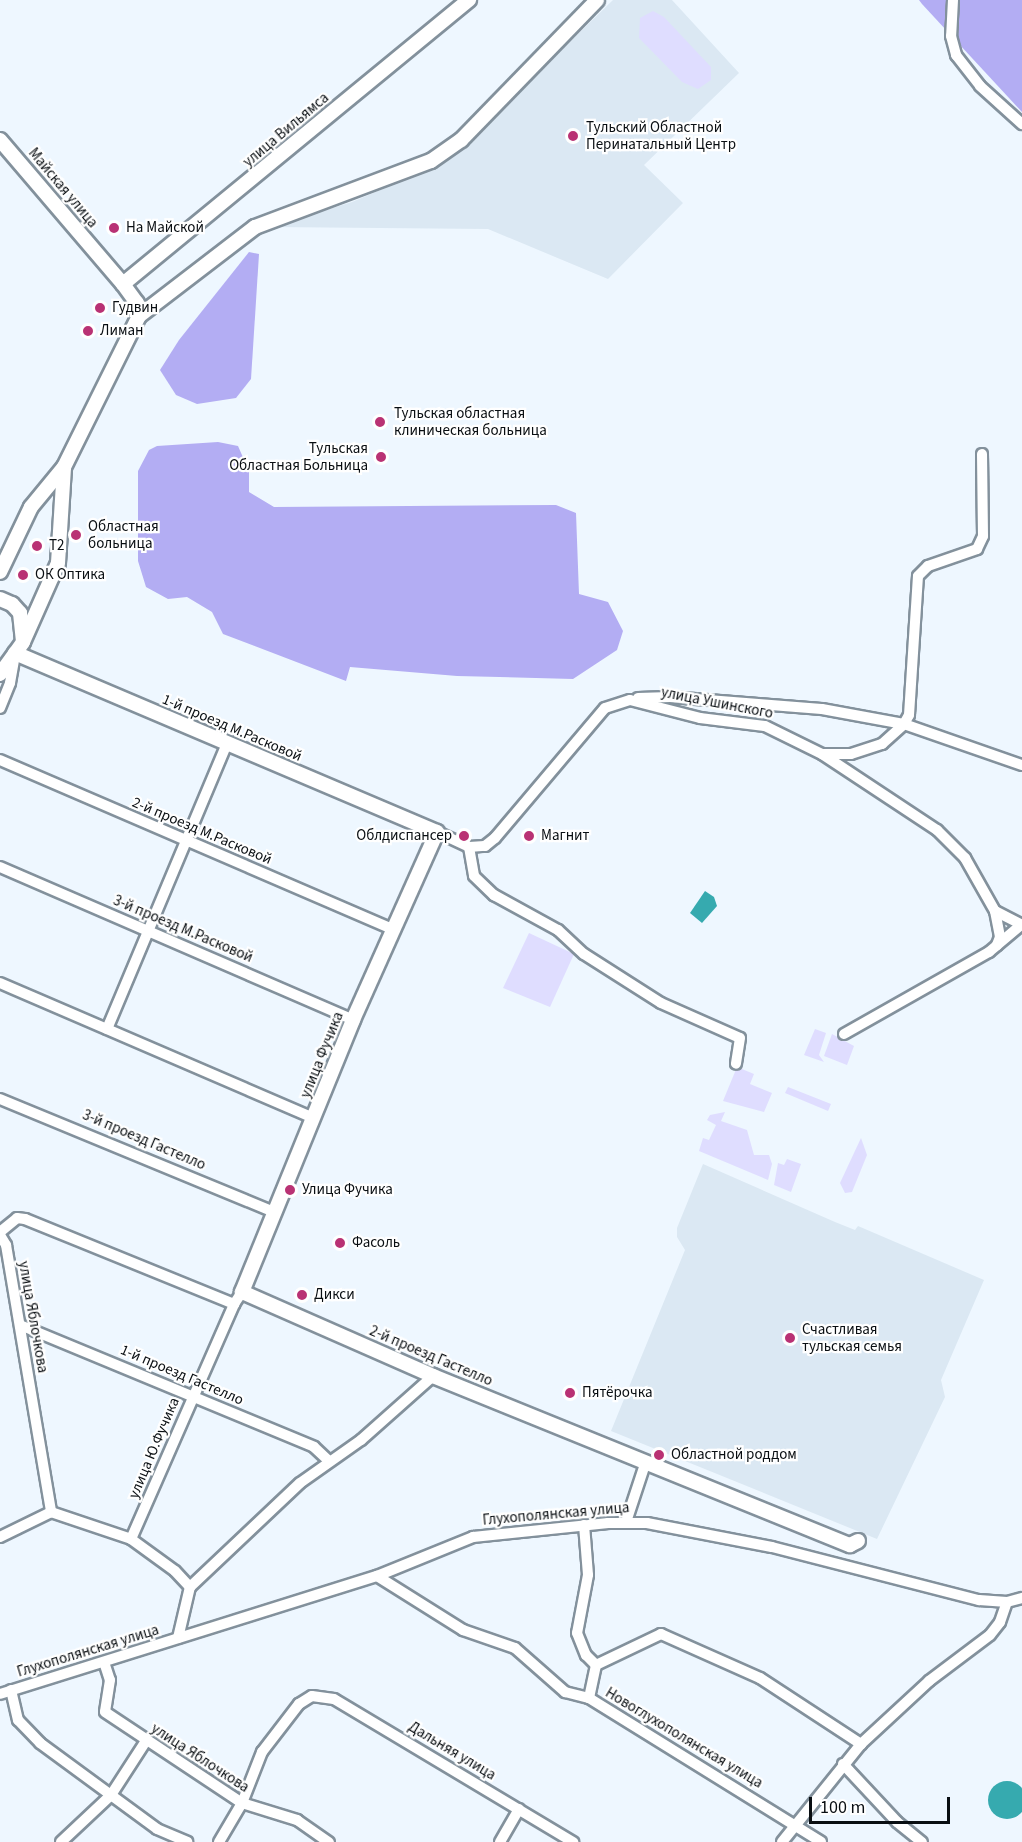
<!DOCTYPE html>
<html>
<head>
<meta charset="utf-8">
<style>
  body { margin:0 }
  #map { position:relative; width:1022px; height:1842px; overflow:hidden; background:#eef7ff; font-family:"Source Sans 3",sans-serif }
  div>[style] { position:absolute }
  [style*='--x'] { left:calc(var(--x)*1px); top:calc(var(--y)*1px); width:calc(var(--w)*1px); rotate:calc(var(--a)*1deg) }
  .built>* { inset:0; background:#dbe8f3 }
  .green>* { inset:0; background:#dfddff }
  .forest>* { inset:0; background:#b3adf3 }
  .water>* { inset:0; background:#36aaaf }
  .round { border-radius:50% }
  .roads { filter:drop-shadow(2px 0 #83919c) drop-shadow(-2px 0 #83919c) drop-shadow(0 2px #83919c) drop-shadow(0 -2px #83919c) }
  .minor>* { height:10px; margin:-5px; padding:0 5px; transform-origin:5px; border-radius:5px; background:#fff }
  .tertiary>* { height:14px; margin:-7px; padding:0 7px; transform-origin:7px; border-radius:7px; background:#fff }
  .dots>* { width:16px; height:16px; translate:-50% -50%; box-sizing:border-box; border:3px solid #fff; border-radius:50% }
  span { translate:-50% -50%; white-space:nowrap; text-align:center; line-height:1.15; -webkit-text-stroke:4.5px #fff; paint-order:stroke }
  .poi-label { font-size:15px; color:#090e12 }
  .left { translate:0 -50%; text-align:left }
  .right { translate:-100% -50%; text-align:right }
  .street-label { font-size:15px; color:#090e12 }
  .scale { position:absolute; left:809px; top:1797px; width:141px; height:27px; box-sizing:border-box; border:3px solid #090e12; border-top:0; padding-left:8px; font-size:18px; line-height:21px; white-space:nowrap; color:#090e12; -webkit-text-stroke:4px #fff; paint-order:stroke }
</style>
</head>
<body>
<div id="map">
  <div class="built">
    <div style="clip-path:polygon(613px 0,672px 0,739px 73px,644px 165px,683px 203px,608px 279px,488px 229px,271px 227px,352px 202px,446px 162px)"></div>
    <div style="clip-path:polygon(703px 1164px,835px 1222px,855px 1230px,858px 1226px,984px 1280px,941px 1380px,945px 1397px,877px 1539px,611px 1431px,685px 1250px,677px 1237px,677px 1228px)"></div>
  </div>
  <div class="green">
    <div style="clip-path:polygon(653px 11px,664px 17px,711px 67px,711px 80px,698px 89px,682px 82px,639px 38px,640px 18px)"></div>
    <div style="clip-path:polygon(529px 933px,574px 954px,550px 1007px,503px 988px)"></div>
    <div style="clip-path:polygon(815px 1029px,826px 1033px,819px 1055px,824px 1062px,804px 1055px)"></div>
    <div style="clip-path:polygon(832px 1034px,854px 1046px,847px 1065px,824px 1056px)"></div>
    <div style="clip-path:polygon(737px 1067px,754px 1074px,750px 1084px,772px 1093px,764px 1112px,723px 1101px)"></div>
    <div style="clip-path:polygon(788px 1087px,831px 1104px,828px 1111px,785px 1093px)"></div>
    <div style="clip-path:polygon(725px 1112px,721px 1121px,747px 1130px,754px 1155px,769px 1155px,772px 1164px,768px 1180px,699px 1151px,703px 1138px,709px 1140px,716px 1125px,707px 1120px,710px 1115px)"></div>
    <div style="clip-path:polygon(861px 1138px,867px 1155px,852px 1192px,845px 1193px,840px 1183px)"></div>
    <div style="clip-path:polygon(787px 1159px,801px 1164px,791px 1192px,774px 1185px,778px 1163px,784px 1165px)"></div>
  </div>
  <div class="forest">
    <div style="clip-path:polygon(919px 0,1022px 0,1022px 112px,922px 4px)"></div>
    <div style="clip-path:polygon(249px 252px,259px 254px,251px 379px,236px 398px,197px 404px,176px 395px,160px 370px,179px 340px)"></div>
    <div style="clip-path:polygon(218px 442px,238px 446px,249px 471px,249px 492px,274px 507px,556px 505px,576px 513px,579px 594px,608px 602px,623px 631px,617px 650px,573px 679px,457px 676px,350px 667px,346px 681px,223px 634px,212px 612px,187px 597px,168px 599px,146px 587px,138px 561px,138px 471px,149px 450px,157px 446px)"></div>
  </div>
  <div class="water">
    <div style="clip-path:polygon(705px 891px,714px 897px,717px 906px,702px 923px,690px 913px)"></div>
    <div class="round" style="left:988px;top:1781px;width:38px;height:38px"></div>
  </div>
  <div class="roads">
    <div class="minor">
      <div style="--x:953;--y:0;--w:36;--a:93"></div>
      <div style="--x:951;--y:36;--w:20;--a:75"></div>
      <div style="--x:956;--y:55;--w:39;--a:52"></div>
      <div style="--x:980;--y:86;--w:57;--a:42.1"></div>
      <div style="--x:638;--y:698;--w:32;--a:-2"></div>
      <div style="--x:670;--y:697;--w:152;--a:4.5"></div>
      <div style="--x:822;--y:709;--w:83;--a:10.4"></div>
      <div style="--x:904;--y:724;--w:125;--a:19.2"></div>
      <div style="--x:0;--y:708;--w:27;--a:-68"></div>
      <div style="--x:10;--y:683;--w:27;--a:-80"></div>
      <div style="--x:823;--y:754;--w:28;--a:0"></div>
      <div style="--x:851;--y:754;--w:33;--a:-18"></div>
      <div style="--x:882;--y:744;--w:30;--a:-42"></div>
      <div style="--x:904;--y:724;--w:10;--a:-61"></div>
      <div style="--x:909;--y:715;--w:139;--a:-86.3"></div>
      <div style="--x:918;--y:576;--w:14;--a:-45"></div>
      <div style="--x:928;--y:566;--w:52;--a:-19.1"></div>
      <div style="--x:977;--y:549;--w:14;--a:-65"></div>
      <div style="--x:983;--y:536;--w:82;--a:-90.7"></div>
      <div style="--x:0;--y:760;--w:428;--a:23.3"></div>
      <div style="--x:437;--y:832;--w:35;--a:25"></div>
      <div style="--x:469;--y:847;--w:16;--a:-4"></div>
      <div style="--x:485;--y:846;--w:13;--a:-39"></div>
      <div style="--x:495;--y:838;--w:170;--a:-49.8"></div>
      <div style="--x:605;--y:708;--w:26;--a:-18"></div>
      <div style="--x:630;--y:700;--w:72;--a:14.4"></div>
      <div style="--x:700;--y:718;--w:65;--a:7"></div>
      <div style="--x:765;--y:726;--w:64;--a:26.2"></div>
      <div style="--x:822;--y:754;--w:138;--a:33.5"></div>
      <div style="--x:937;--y:830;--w:40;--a:45"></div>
      <div style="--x:965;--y:858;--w:61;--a:60.5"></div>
      <div style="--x:995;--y:911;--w:30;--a:27"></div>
      <div style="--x:469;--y:847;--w:29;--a:80"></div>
      <div style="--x:474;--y:876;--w:28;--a:44"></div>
      <div style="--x:494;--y:895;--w:73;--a:28.7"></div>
      <div style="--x:558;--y:930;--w:35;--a:43"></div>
      <div style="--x:584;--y:954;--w:91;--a:32.5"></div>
      <div style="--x:661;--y:1003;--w:86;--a:23.9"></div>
      <div style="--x:740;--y:1038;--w:26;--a:99"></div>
      <div style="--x:0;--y:867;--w:385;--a:23.4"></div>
      <div style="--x:995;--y:911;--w:26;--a:79"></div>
      <div style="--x:1000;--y:937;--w:9;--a:111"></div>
      <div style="--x:0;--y:983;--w:341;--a:23.3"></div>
      <div style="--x:107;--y:1029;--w:309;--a:-67.2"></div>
      <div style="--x:844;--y:1034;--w:167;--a:-29.5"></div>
      <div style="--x:989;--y:952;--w:42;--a:-40.2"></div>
      <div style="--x:0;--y:1099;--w:296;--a:22.4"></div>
      <div style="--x:0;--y:1232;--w:22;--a:-39"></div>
      <div style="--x:17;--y:1218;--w:8;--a:7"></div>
      <div style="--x:25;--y:1219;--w:226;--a:22.1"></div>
      <div style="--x:234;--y:1304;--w:14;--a:-56"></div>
      <div style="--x:0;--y:1235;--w:12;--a:59"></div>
      <div style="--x:6;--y:1245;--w:271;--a:80.4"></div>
      <div style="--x:20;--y:1325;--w:318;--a:22.5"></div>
      <div style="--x:314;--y:1447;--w:21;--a:43"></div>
      <div style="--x:626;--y:1522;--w:64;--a:-71.8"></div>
      <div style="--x:584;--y:1525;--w:50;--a:85.4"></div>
      <div style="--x:588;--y:1575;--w:59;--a:100.7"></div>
      <div style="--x:577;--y:1633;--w:24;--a:68"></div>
      <div style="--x:586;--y:1655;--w:14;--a:45"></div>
      <div style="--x:0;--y:1537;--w:57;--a:-26.1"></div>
      <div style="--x:51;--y:1512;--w:84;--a:18.6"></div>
      <div style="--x:131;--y:1539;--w:54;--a:36"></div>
      <div style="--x:175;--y:1571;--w:22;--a:47"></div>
      <div style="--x:131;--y:1539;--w:257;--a:-66.3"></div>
      <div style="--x:377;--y:1576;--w:102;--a:32.1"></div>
      <div style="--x:463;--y:1630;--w:55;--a:19.1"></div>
      <div style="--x:515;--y:1648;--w:67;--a:41.3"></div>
      <div style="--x:565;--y:1692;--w:25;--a:14"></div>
      <div style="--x:589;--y:1698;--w:273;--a:31.8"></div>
      <div style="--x:178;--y:1638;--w:52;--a:-76.8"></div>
      <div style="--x:190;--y:1587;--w:151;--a:-43.4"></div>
      <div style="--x:300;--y:1483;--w:75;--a:-35.2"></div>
      <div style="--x:361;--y:1440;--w:96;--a:-41.6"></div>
      <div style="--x:104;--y:1662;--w:19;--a:72"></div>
      <div style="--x:110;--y:1680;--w:32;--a:99"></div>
      <div style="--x:105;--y:1712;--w:164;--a:33.6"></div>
      <div style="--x:242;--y:1803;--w:58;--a:17.2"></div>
      <div style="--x:297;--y:1820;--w:39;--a:35"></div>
      <div style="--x:11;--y:1690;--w:31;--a:77"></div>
      <div style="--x:18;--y:1720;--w:32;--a:46"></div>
      <div style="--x:40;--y:1743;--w:145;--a:36.3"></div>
      <div style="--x:157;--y:1829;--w:33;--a:23"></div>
      <div style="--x:0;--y:1694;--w:395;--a:-17.4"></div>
      <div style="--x:377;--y:1576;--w:104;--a:-22.1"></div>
      <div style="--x:473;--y:1537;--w:136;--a:-5.9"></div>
      <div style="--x:608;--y:1523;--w:39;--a:0"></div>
      <div style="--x:647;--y:1523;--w:127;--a:10.9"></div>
      <div style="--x:772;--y:1547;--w:214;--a:14.4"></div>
      <div style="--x:979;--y:1600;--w:28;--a:4"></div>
      <div style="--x:1007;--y:1602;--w:16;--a:-15"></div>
      <div style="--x:589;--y:1698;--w:34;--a:-78"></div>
      <div style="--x:596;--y:1665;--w:72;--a:-25.5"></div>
      <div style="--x:661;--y:1634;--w:108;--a:24"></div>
      <div style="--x:760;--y:1678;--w:121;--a:33.2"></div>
      <div style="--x:843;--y:1764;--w:79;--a:47"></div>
      <div style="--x:897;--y:1822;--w:32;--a:39"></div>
      <div style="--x:61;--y:1842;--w:69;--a:-43.2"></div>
      <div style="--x:111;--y:1795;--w:64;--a:-57.1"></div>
      <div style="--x:219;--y:1842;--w:45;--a:-59.5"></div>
      <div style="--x:242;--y:1803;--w:55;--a:-68.6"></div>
      <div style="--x:262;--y:1752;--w:61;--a:-52.4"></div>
      <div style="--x:299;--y:1704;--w:15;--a:-32"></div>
      <div style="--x:312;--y:1696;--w:22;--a:8"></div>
      <div style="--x:334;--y:1699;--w:279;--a:30.9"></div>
      <div style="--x:500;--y:1842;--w:38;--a:-60"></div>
      <div style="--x:782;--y:1842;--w:126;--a:-51.1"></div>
      <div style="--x:861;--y:1744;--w:93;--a:-42.8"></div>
      <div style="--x:929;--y:1681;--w:76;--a:-37"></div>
      <div style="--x:990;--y:1635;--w:16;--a:-52"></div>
      <div style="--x:1000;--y:1622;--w:21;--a:-71"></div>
    </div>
    <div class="tertiary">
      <div style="--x:0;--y:140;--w:189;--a:49.5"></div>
      <div style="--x:123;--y:284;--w:24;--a:54"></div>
      <div style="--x:137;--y:303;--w:13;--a:81"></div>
      <div style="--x:139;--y:316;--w:169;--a:116.4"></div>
      <div style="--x:64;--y:467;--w:52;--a:129.5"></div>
      <div style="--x:31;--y:507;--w:72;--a:115.5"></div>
      <div style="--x:123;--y:284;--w:448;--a:-39.4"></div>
      <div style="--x:139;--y:316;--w:146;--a:-37.5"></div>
      <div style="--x:255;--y:227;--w:188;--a:-20.6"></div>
      <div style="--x:431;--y:161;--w:37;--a:-35"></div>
      <div style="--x:461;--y:140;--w:195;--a:-45.8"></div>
      <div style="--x:0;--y:599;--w:13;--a:23"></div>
      <div style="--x:12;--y:604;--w:12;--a:48"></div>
      <div style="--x:20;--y:613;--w:27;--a:84"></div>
      <div style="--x:15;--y:653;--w:458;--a:23"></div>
      <div style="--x:437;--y:832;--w:206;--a:114.1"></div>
      <div style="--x:353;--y:1020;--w:294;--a:112.2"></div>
      <div style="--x:242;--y:1292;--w:209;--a:23.7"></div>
      <div style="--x:433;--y:1376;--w:450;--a:22.1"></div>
      <div style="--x:850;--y:1545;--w:9;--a:-27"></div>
      <div style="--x:0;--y:674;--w:39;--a:-54"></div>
      <div style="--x:23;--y:642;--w:86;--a:-66.1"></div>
      <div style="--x:58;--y:563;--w:96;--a:-86.4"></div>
    </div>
  </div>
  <div class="dots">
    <div style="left:573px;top:136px;background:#b93274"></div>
    <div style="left:114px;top:228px;background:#b93274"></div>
    <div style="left:100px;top:308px;background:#b93274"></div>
    <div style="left:88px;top:331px;background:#b93274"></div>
    <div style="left:380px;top:422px;background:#b93274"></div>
    <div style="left:381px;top:457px;background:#b93274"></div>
    <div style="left:76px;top:535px;background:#b93274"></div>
    <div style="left:37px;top:546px;background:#b93274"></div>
    <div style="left:23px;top:575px;background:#b93274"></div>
    <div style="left:464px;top:836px;background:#b93274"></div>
    <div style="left:529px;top:836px;background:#b93274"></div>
    <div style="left:290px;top:1190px;background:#b93274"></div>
    <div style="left:340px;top:1243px;background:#b93274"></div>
    <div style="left:302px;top:1295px;background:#b93274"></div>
    <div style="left:790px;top:1338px;background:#b93274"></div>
    <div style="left:570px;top:1393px;background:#b93274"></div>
    <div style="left:659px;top:1455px;background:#b93274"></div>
  </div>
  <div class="poi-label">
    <span class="left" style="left:586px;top:136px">Тульский Областной<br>Перинатальный Центр</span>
    <span class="left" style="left:126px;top:228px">На Майской</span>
    <span class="left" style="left:112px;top:308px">Гудвин</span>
    <span class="left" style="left:100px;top:331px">Лиман</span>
    <span class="left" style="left:394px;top:422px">Тульская областная<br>клиническая больница</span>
    <span class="right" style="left:368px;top:457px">Тульская<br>Областная Больница</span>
    <span class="left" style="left:88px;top:535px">Областная<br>больница</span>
    <span class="left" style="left:49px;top:546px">T2</span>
    <span class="left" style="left:35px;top:575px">ОК Оптика</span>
    <span class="right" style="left:452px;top:836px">Облдиспансер</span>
    <span class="left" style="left:541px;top:836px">Магнит</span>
    <span class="left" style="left:302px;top:1190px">Улица Фучика</span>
    <span class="left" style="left:352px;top:1243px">Фасоль</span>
    <span class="left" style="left:314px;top:1295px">Дикси</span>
    <span class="left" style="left:802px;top:1338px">Счастливая<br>тульская семья</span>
    <span class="left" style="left:582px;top:1393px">Пятёрочка</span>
    <span class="left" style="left:671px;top:1455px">Областной роддом</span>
  </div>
  <div class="street-label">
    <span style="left:286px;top:130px;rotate:-40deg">улица Вильямса</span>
    <span style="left:63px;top:188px;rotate:50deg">Майская улица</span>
    <span style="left:717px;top:703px;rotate:11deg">улица Ушинского</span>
    <span style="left:232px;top:728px;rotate:23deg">1-й проезд М.Расковой</span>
    <span style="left:202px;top:831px;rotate:23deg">2-й проезд М.Расковой</span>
    <span style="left:183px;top:929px;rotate:23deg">3-й проезд М.Расковой</span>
    <span style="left:322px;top:1055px;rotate:-68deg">улица Фучика</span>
    <span style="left:144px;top:1140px;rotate:23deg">3-й проезд Гастелло</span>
    <span style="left:33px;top:1317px;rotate:80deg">улица Яблочкова</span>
    <span style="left:431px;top:1356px;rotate:23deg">2-й проезд Гастелло</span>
    <span style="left:182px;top:1375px;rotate:23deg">1-й проезд Гастелло</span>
    <span style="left:154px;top:1448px;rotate:-67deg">улица Ю.Фучика</span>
    <span style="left:556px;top:1514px;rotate:-5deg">Глухополянская улица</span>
    <span style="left:88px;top:1651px;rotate:-17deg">Глухополянская улица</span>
    <span style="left:684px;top:1738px;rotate:31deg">Новоглухополянская улица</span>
    <span style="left:452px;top:1751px;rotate:31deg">Дальняя улица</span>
    <span style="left:200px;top:1758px;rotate:33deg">улица Яблочкова</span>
  </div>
  <div class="scale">100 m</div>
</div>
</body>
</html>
